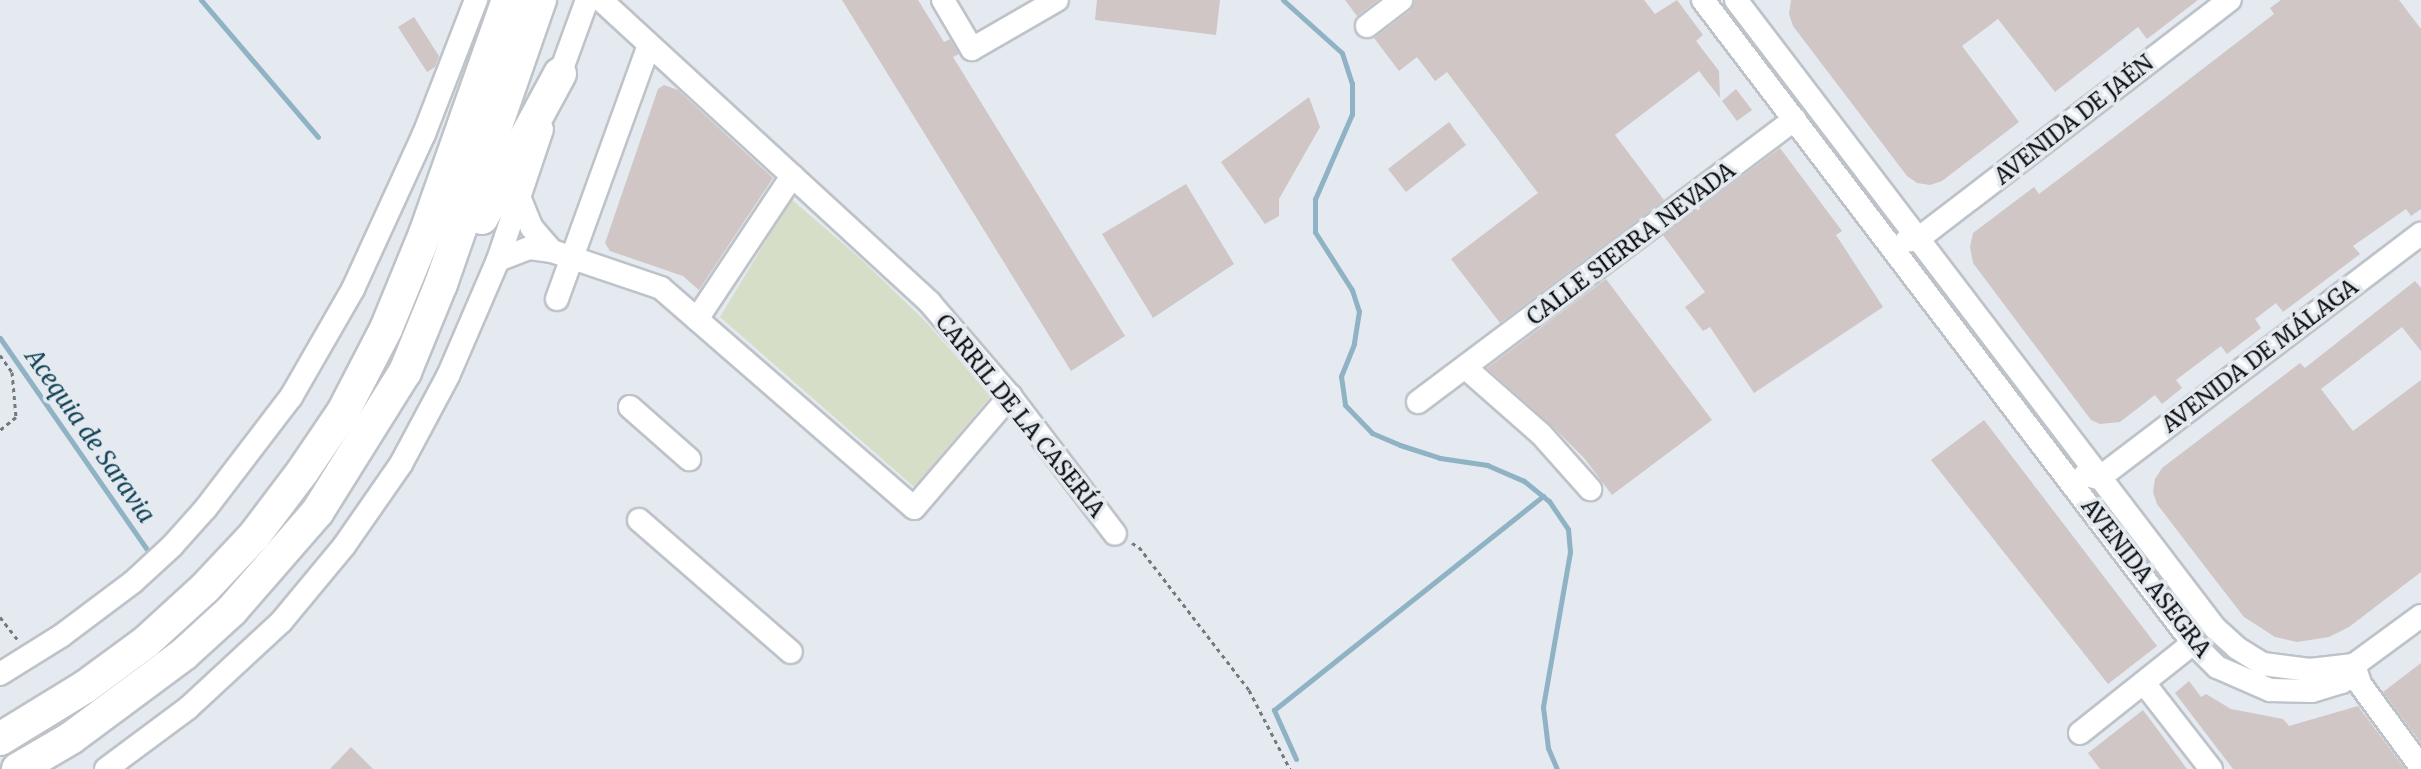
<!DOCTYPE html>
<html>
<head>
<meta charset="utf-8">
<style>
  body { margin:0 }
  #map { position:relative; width:2421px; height:769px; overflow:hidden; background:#e4eaf0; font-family:Merriweather,serif }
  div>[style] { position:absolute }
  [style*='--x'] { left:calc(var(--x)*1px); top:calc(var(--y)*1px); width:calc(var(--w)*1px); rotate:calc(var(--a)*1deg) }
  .green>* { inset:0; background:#d7dec8 }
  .stream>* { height:5px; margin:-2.5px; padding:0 2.5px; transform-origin:2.5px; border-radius:2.5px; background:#8fb2c5 }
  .building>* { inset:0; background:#cfc6c5 }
  .path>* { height:3px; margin-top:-1.5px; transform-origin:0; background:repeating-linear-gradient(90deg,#75797c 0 4px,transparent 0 8px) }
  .roads { filter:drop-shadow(2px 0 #bec3c9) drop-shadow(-2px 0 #bec3c9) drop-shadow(0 2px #bec3c9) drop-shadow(0 -2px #bec3c9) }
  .minor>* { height:22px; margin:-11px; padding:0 11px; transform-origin:11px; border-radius:11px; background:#fff }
  .highway>* { height:32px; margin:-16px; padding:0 16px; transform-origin:16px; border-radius:16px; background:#fff }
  span { translate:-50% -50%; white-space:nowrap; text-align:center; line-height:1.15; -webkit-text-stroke:7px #e4eaf0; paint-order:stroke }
  .street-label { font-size:22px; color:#0c0e10 }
  .water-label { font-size:24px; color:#114156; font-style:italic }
</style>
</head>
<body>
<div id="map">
  <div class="green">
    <div style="clip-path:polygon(791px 199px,861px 259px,926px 322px,991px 396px,914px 487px,720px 317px)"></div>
  </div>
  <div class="stream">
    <div style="--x:201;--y:0;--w:180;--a:49.5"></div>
    <div style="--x:1283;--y:0;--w:79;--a:41.9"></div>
    <div style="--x:1342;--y:53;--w:32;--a:72"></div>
    <div style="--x:1352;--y:83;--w:31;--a:90"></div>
    <div style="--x:1352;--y:114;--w:93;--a:113.5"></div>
    <div style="--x:1315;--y:199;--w:33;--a:90"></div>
    <div style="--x:1315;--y:232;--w:69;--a:57.5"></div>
    <div style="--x:1352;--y:290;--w:22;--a:72"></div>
    <div style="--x:1359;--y:311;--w:33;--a:99"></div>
    <div style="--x:1354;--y:344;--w:35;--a:112"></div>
    <div style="--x:1341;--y:376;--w:29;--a:82"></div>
    <div style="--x:1345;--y:405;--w:39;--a:46"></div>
    <div style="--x:1372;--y:433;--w:30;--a:23"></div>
    <div style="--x:1400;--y:445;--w:42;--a:18"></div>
    <div style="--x:1440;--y:458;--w:48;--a:8.5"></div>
    <div style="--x:1487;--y:465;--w:40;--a:23.4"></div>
    <div style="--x:1524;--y:481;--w:32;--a:39"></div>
    <div style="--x:1549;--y:501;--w:34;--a:56"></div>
    <div style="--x:1568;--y:529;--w:23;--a:85"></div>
    <div style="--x:1570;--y:552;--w:157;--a:99.9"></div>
    <div style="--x:1543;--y:707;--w:41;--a:83"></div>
    <div style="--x:1548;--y:748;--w:23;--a:67"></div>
    <div style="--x:0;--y:338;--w:264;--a:55.2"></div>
    <div style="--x:1296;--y:759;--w:54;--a:-114.2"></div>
    <div style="--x:1274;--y:710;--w:344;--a:-38.5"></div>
  </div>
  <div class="building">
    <div style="clip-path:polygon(842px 0,918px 0,944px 42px,950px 39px,959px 54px,953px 57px,1125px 336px,1071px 371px)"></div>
    <div style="clip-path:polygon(1097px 0,1220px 0,1216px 35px,1095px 20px)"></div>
    <div style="clip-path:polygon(1345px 0,1378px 0,1357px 16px)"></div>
    <div style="clip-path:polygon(1415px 0,1644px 0,1655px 14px,1677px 0,1703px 35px,1696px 41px,1719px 71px,1720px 98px,1699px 71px,1615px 135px,1664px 200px,1500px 323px,1451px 259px,1538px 193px,1447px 72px,1435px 81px,1417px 57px,1399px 71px,1374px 38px,1410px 11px)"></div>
    <div style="clip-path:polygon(1791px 0,2198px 0,2147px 39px,2138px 27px,2055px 92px,1998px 19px,1962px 46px,2019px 122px,1942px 181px,1930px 185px,1917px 183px,1907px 176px,1793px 26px,1789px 14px)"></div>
    <div style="clip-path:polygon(2281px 0,2399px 0,2421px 29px,2421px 209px,2411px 216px,2406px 209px,2353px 246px,2360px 254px,2283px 312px,2276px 303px,2255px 319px,2261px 328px,2227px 354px,2221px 346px,2176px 380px,2182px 388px,2162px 404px,2155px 395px,2120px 422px,2100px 424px,2091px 420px,1973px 263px,1970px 247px,1973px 233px,2034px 187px,2039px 194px,2122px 131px,2274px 14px,2270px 8px)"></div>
    <div style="clip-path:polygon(414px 17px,439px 56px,435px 67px,427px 72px,398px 27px)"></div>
    <div style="clip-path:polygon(664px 85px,678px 90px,773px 178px,699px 290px,683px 276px,610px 251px,605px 243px,658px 89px)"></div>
    <div style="clip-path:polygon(1736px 89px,1752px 110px,1737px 121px,1722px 101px)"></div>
    <div style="clip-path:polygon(1309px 97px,1320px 127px,1279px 199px,1279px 216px,1265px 224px,1221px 162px)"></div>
    <div style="clip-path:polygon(1449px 122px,1466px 145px,1406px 192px,1388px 169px)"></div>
    <div style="clip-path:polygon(1780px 148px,1842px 231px,1836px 235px,1883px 307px,1754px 393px,1710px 327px,1703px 331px,1685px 307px,1705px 292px,1663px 235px)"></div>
    <div style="clip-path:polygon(1186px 184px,1234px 264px,1153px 318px,1102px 234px)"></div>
    <div style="clip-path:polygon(1606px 279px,1712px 420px,1612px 495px,1584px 458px,1551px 425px,1487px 368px)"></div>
    <div style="clip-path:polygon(2415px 281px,2421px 288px,2421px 351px,2402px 327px,2321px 389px,2353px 431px,2421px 380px,2421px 572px,2349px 627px,2329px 637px,2297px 642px,2275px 637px,2244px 617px,2206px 568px,2157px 504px,2153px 492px,2155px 479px,2162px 468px,2300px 363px,2305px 368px)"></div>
    <div style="clip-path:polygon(1984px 420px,2157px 646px,2108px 684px,1931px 460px)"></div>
    <div style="clip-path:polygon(2421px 663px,2421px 743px,2383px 692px)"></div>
    <div style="clip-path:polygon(2189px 681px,2201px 697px,2206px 694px,2231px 709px,2283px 719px,2289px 726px,2358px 706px,2405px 769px,2233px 769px,2175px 693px)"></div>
    <div style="clip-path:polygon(2143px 710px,2187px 769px,2100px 769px,2088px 753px)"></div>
    <div style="clip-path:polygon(351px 747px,373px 769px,330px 769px)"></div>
  </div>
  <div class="path">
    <div style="--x:0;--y:355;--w:21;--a:55"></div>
    <div style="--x:12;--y:372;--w:45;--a:84.9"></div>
    <div style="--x:16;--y:417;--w:21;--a:141"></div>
    <div style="--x:1132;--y:543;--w:8;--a:30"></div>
    <div style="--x:1139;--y:547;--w:180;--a:52.4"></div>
    <div style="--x:1249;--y:690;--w:89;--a:62.6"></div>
    <div style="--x:0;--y:617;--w:28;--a:52"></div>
  </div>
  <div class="roads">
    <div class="minor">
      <div style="--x:601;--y:0;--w:447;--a:42.6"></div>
      <div style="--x:930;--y:303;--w:123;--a:49.3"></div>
      <div style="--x:1010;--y:396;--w:173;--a:52.7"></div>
      <div style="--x:943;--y:0;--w:57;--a:59.4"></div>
      <div style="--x:972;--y:49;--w:98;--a:-30"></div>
      <div style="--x:1703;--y:0;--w:808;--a:52.69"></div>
      <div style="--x:2193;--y:643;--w:34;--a:45"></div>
      <div style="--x:2217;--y:667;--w:58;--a:23.5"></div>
      <div style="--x:2270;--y:690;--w:42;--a:1.4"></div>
      <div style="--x:2312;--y:691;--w:31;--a:-17"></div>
      <div style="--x:2342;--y:682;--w:21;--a:-55"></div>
      <div style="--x:2354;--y:665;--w:83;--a:-36.2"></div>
      <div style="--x:1736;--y:0;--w:790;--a:52.67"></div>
      <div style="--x:2215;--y:628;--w:30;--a:42"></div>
      <div style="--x:2237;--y:648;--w:31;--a:32"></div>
      <div style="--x:2263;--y:664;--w:47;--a:7.3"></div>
      <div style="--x:2310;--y:670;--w:44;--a:-6.5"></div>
      <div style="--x:1367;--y:26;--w:43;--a:-37.4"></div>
      <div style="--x:556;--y:85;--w:90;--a:-70"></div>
      <div style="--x:520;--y:199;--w:31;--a:68"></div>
      <div style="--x:532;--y:228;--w:30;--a:49"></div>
      <div style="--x:1906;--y:241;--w:12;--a:-9"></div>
      <div style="--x:1918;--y:239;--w:393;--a:-37.5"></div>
      <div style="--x:498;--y:260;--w:34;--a:-21"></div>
      <div style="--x:530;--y:248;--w:22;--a:8"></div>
      <div style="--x:552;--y:251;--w:115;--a:18.7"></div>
      <div style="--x:661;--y:288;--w:335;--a:41"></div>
      <div style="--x:914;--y:508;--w:148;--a:-49.4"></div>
      <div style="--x:557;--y:299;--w:268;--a:-70.1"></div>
      <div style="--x:697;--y:319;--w:172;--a:-56.4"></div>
      <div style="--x:1467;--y:369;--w:98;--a:41.3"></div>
      <div style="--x:1541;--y:434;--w:74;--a:48.3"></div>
      <div style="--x:1418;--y:402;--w:471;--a:-36.9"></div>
      <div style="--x:630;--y:407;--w:79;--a:41.4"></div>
      <div style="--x:2085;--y:475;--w:14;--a:12"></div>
      <div style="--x:2099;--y:478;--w:404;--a:-37.2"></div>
      <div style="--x:639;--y:520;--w:201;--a:41"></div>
      <div style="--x:2354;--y:665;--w:20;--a:72"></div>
      <div style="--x:2360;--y:684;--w:103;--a:53.7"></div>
      <div style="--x:0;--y:674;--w:72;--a:-31.9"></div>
      <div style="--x:61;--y:636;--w:90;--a:-36.9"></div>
      <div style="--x:133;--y:582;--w:53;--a:-42.7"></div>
      <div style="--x:172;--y:546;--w:51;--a:-48.2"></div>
      <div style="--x:206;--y:508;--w:140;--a:-52.6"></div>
      <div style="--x:291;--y:397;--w:125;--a:-60.1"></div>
      <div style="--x:353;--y:289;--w:170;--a:-65.4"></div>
      <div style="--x:424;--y:134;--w:144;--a:-68.8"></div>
      <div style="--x:2144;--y:683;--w:109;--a:52.1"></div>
      <div style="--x:2080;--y:733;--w:144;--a:-38.5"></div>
      <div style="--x:106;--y:769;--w:102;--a:-36.6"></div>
      <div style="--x:188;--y:708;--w:127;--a:-42.8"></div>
      <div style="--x:281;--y:622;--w:99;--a:-50.3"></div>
      <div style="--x:344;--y:546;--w:100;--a:-55.2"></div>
      <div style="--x:401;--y:464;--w:100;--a:-61.9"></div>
      <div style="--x:448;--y:376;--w:126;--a:-66.7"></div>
      <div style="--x:498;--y:260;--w:138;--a:-71.4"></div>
    </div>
    <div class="highway">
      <div style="--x:482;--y:218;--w:164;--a:-61.6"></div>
      <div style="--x:0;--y:739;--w:100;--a:-31.5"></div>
      <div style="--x:85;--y:687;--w:76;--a:-36.4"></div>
      <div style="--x:146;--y:642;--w:80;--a:-42.5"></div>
      <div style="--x:205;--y:588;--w:71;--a:-46.7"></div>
      <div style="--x:254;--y:536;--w:81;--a:-53"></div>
      <div style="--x:303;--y:471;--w:71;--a:-55.9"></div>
      <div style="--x:343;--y:412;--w:93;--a:-62.6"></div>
      <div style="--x:386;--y:329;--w:103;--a:-67.7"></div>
      <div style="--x:425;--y:234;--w:248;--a:-70.5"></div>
      <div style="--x:18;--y:769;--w:61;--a:-30.3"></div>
      <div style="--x:71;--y:738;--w:141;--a:-36.6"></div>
      <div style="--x:184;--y:654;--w:65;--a:-42.5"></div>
      <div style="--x:232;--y:610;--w:131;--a:-49"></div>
      <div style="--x:318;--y:511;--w:164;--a:-58"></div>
      <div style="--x:405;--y:372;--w:95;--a:-67.8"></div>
      <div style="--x:441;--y:284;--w:301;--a:-70.8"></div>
    </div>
  </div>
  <div class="street-label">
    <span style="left:2074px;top:120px;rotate:-38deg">AVENIDA DE JAÉN</span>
    <span style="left:1631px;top:244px;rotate:-37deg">CALLE SIERRA NEVADA</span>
    <span style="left:2260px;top:356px;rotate:-37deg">AVENIDA DE MÁLAGA</span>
    <span style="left:1020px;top:416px;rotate:51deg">CARRIL DE LA CASERÍA</span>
    <span style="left:2146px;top:578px;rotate:52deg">AVENIDA ASEGRA</span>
  </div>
  <div class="water-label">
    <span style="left:90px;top:436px;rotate:55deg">Acequia de Saravia</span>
  </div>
</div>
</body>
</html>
